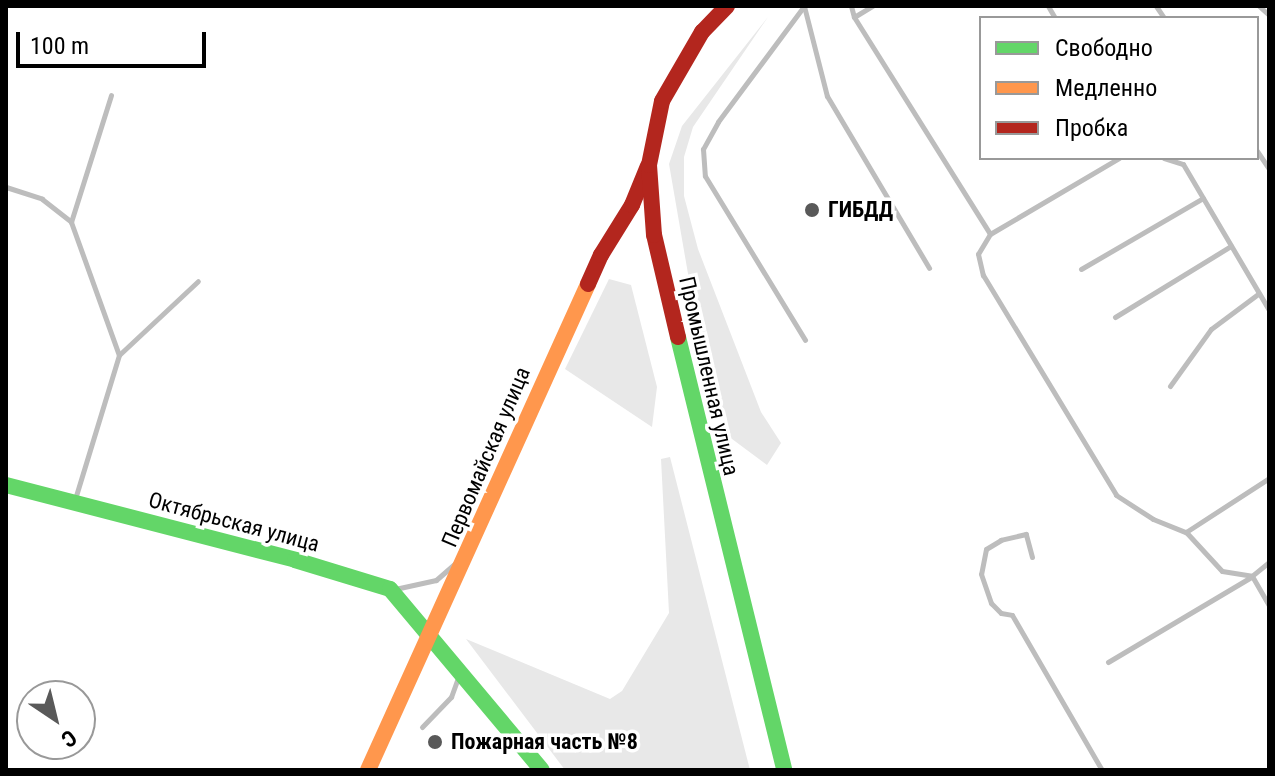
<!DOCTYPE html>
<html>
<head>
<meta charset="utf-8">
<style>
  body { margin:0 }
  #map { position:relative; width:1275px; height:776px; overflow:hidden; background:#fff; font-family:"Roboto Condensed",sans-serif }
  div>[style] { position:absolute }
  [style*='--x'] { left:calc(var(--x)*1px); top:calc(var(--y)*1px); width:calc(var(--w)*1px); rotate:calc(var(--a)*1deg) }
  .green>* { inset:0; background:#e8e8e8 }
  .lane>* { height:5px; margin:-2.5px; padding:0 2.5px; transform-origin:2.5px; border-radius:2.5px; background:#bdbdbd }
  .fast>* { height:16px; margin:-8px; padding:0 8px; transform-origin:8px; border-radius:8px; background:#63d668 }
  .slow>* { height:16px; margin:-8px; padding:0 8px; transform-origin:8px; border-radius:8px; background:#ff974d }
  .jam>* { height:16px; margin:-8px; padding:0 8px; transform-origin:8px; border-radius:8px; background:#b3261e }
  .dots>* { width:22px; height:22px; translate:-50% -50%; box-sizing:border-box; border:4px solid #fff; border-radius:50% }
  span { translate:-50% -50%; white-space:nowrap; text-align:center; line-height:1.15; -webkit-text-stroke:7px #fff; paint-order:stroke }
  .poi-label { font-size:22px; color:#000; font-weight:700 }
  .left { translate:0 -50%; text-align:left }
  .street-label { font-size:22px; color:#000 }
  .frame { position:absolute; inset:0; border:8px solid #000; pointer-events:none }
  .legend { position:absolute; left:979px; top:16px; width:280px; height:144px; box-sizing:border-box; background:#fff; border:2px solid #999; margin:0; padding:10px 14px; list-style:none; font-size:24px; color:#000 }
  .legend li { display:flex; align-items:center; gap:16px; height:40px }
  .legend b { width:40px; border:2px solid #999 }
  .north { position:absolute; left:16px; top:680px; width:80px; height:80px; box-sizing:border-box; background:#fff; border:2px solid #999; border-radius:50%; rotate:145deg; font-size:22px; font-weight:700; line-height:32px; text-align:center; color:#000 }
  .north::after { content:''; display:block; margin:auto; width:28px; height:36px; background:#595959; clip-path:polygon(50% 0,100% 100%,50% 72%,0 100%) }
  .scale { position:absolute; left:16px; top:32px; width:190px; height:36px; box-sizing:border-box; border:4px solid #000; border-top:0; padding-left:10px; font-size:24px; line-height:28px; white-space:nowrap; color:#000; -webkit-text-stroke:6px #fff; paint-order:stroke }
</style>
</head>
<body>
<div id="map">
  <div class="green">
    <div style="clip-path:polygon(768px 17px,693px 127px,684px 157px,684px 196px,698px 249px,761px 412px,781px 443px,767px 465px,728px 436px,691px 291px,669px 164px,682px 126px)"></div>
    <div style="clip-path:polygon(609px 279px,631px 285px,657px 387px,652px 427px,565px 369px)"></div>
    <div style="clip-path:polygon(670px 457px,750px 770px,565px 770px,466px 639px,610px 699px,622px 691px,669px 613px,661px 459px)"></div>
  </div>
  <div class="lane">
    <div style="--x:804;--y:6;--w:144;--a:126.6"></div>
    <div style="--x:718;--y:122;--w:31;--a:119"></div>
    <div style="--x:703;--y:149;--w:27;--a:86"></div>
    <div style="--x:705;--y:176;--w:192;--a:58.6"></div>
    <div style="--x:804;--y:6;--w:93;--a:75.7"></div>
    <div style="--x:827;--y:96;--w:200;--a:59.3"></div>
    <div style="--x:851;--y:6;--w:11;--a:75"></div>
    <div style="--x:854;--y:17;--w:21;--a:-31"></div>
    <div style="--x:1048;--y:6;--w:14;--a:60"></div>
    <div style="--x:1156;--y:6;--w:14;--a:56"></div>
    <div style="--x:1259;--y:6;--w:13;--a:42"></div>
    <div style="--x:854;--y:17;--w:256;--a:57.9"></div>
    <div style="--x:990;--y:234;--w:150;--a:-30.5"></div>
    <div style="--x:1257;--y:151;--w:22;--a:56"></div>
    <div style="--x:1164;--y:158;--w:20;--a:18"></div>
    <div style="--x:1183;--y:164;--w:169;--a:59.5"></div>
    <div style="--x:6;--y:187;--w:38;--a:18"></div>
    <div style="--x:42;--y:199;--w:37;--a:38"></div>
    <div style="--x:71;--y:222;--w:141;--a:70.2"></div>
    <div style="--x:119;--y:355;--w:151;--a:107"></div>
    <div style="--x:71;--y:222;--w:133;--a:-72.5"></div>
    <div style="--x:990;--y:234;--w:23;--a:121"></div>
    <div style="--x:978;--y:254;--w:22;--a:77"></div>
    <div style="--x:983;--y:275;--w:257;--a:58.8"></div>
    <div style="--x:1116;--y:495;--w:44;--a:33"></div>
    <div style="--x:1153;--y:519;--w:35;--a:22"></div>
    <div style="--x:1186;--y:532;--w:53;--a:47.3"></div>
    <div style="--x:1222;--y:571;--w:30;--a:9"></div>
    <div style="--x:1081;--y:269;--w:141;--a:-30.2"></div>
    <div style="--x:1115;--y:317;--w:136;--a:-31.5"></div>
    <div style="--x:119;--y:355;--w:108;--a:-43.1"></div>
    <div style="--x:1170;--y:386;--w:70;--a:-54.3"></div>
    <div style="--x:1211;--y:329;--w:59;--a:-36.7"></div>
    <div style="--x:1186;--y:532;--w:99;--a:-33"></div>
    <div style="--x:1032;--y:557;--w:24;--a:-105"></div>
    <div style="--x:1026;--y:534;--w:26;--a:167"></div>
    <div style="--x:1001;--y:540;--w:17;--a:149"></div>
    <div style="--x:986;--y:549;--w:25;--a:101"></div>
    <div style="--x:981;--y:574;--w:31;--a:71"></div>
    <div style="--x:991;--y:603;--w:14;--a:45"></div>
    <div style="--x:1001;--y:613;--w:11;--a:10"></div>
    <div style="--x:1012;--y:615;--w:179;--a:59.9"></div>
    <div style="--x:1269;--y:562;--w:22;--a:141"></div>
    <div style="--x:1252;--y:576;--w:34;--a:60"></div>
    <div style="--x:395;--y:589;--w:42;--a:-12.4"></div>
    <div style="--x:436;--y:580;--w:32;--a:-41"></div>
    <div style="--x:1108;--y:662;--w:166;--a:-30.7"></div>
    <div style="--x:422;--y:727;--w:42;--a:-46"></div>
    <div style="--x:451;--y:697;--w:20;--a:-70"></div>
  </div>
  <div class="fast">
    <div style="--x:678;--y:337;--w:446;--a:76.2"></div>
    <div style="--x:6;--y:485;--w:299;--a:14.5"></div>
    <div style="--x:295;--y:560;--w:99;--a:17"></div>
    <div style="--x:390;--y:589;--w:236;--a:50"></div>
  </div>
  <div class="slow">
    <div style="--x:368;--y:770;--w:533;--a:-65.64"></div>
  </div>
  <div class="jam">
    <div style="--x:588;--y:284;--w:32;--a:-66"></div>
    <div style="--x:601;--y:255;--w:59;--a:-58.2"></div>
    <div style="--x:632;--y:205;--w:42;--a:-67.7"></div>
    <div style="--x:678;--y:337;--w:105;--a:-103.2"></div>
    <div style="--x:654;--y:235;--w:70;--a:-94.1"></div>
    <div style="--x:649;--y:165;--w:65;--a:-78.5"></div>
    <div style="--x:662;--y:101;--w:80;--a:-59.9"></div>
    <div style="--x:702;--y:32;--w:36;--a:-46"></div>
  </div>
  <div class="dots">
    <div style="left:812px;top:210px;background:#595959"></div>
    <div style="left:435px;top:742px;background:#595959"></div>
  </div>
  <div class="poi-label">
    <span class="left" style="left:828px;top:210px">ГИБДД</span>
    <span class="left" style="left:451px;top:742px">Пожарная часть №8</span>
  </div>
  <div class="street-label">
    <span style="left:709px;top:376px;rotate:77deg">Промышленная улица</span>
    <span style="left:486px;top:457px;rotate:-67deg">Первомайская улица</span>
    <span style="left:234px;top:522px;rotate:15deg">Октябрьская улица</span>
  </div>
  <div class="frame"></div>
  <ul class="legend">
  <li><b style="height:10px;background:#63d668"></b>Свободно</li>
  <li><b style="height:10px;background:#ff974d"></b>Медленно</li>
  <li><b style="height:10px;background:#b3261e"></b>Пробка</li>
  </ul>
  <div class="north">С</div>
  <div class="scale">100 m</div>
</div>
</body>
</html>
